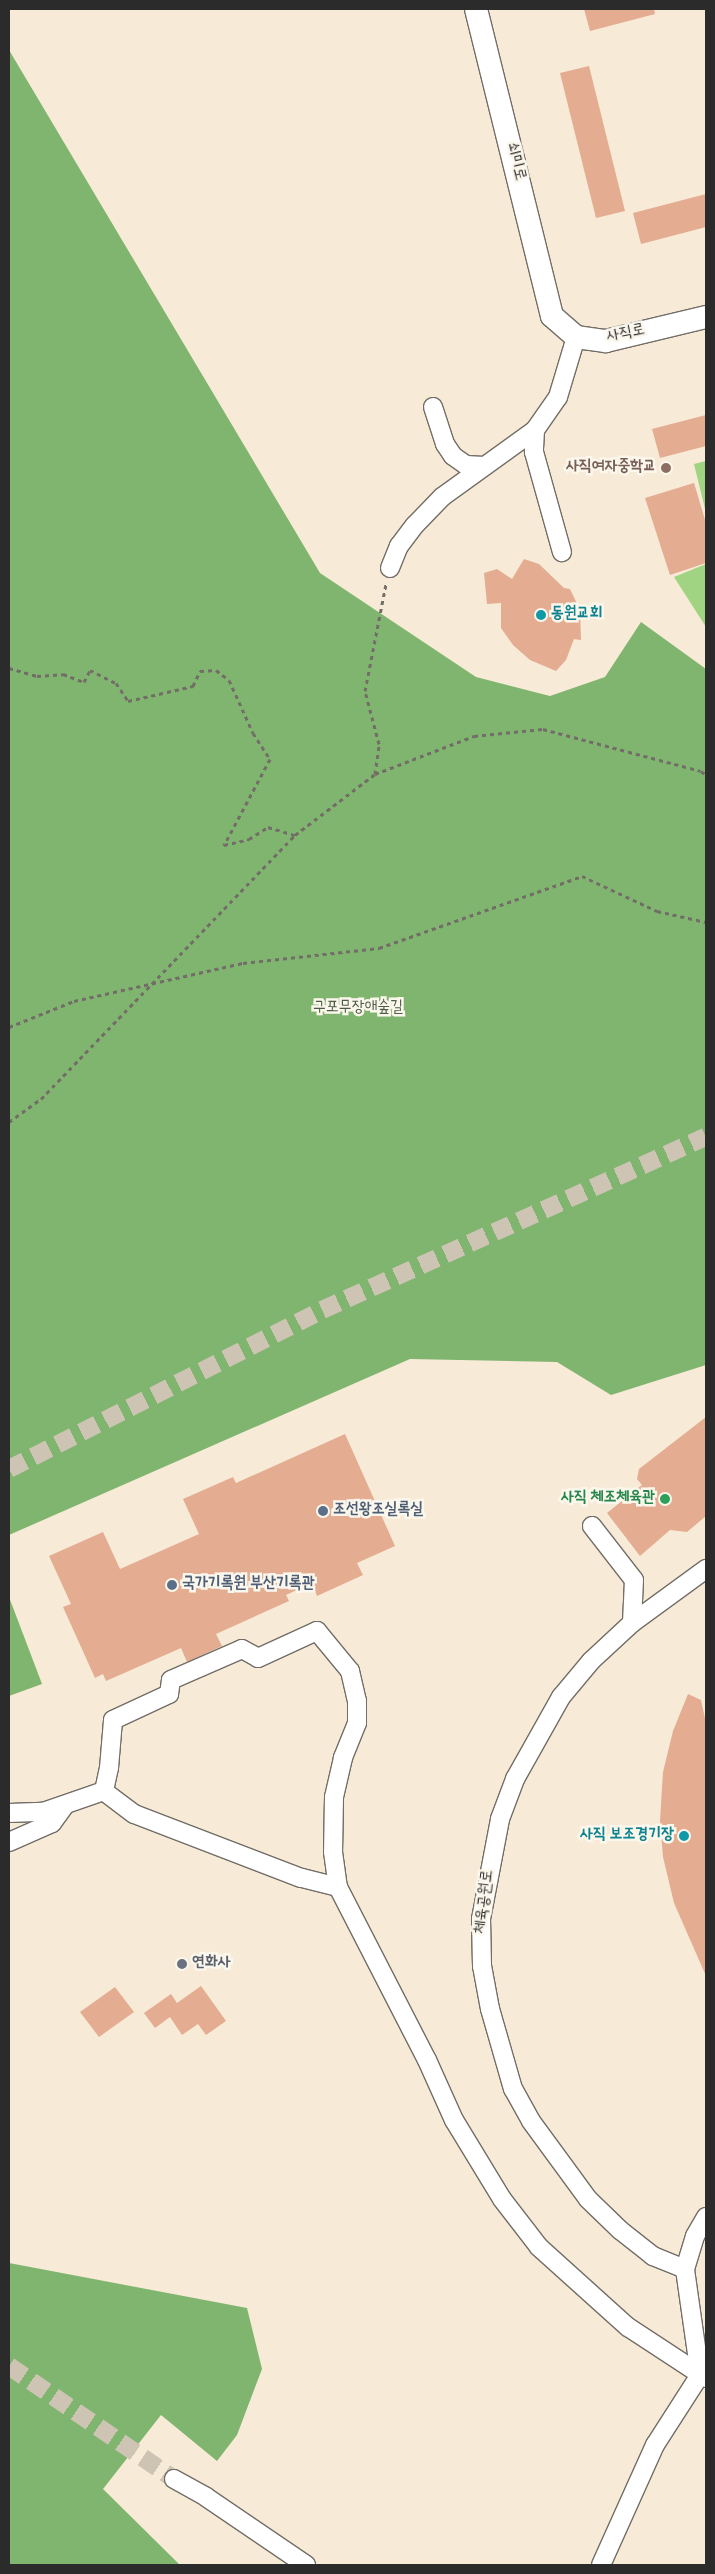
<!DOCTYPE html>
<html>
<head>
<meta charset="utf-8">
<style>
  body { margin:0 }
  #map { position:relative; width:715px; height:2574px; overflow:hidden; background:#f7ead6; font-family:"Gochi Hand","Poor Story",sans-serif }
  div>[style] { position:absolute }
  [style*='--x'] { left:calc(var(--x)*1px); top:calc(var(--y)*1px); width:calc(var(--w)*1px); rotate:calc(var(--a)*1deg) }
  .green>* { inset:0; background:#a0d382 }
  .forest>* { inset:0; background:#80b570 }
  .building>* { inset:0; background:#e4ac91 }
  .minor-tunnel>* { height:18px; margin-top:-9px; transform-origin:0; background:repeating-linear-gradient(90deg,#cec4b4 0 18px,transparent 0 27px) }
  .path>* { height:3px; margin-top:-1.5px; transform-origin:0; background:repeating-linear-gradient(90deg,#726e67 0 4px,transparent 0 8px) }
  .roads { filter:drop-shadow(1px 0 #726e67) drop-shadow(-1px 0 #726e67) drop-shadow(0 1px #726e67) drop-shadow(0 -1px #726e67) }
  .minor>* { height:18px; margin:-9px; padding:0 9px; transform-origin:9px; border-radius:9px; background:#fff }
  .major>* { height:22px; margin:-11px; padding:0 11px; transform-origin:11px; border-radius:11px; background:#fff }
  .dots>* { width:14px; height:14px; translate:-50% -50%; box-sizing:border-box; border:2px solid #fbf7ec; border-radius:50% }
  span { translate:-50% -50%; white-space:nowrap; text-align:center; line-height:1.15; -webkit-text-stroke:5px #fbf7ec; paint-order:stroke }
  .street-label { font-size:16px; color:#2b2b2b }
  .education-label { font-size:16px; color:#785e54; font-weight:700 }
  .right { translate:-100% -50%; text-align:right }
  .culture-label { font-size:16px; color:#0d838f; font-weight:700 }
  .left { translate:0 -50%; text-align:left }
  .park-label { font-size:16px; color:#4e5d45 }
  .leisure-label { font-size:16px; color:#27864d; font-weight:700 }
  .service-label { font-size:16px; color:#4e5e75; font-weight:700 }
  .worship-label { font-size:16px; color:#5b616d; font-weight:700 }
  .frame { position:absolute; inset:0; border:10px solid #2b2b2b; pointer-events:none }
</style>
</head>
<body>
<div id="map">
  <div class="green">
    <div style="clip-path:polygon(706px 461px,706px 513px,694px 464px)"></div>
    <div style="clip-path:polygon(706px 564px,706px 627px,674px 577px)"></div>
  </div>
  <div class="forest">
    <div style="clip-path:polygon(9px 50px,320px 573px,476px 677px,550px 696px,605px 677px,641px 622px,706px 669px,706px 1365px,611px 1395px,557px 1362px,410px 1359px,9px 1535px)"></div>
    <div style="clip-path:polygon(9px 1597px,42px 1684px,9px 1696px)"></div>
    <div style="clip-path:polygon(9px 2263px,247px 2308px,262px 2369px,237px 2435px,217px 2461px,161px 2415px,103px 2489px,180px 2565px,9px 2565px)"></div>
  </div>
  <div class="building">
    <div style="clip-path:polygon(584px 9px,654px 9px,655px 14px,590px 31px)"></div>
    <div style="clip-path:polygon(589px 66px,625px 211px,596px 218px,560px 73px)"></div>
    <div style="clip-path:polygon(706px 194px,706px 227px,641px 244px,633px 213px)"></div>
    <div style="clip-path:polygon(706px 415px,706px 446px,660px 458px,652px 429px)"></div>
    <div style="clip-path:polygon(694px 483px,706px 523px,706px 563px,670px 575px,645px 498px)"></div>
    <div style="clip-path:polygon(524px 559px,539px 564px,564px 588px,570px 589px,580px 610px,581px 640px,574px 639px,566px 660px,556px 671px,530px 660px,513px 645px,501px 628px,501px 603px,487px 604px,484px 573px,497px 569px,512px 579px)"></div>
    <div style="clip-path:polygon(706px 1417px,706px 1516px,687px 1532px,670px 1530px,640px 1556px,607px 1513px,642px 1485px,637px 1479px,639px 1469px)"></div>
    <div style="clip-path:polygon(345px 1434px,395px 1546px,357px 1563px,363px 1575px,317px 1596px,312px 1583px,286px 1595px,289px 1601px,216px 1634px,222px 1646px,187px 1662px,181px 1648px,106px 1681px,103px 1674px,95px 1678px,63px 1607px,71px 1604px,49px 1556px,103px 1532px,120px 1569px,199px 1534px,183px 1499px,233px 1477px,236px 1483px)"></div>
    <div style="clip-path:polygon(688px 1694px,701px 1700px,706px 1723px,706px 1976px,674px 1903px,663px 1857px,660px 1821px,663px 1772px,673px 1731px)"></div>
    <div style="clip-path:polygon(201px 1986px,226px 2021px,206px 2035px,198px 2024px,182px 2035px,170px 2017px,155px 2028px,144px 2013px,171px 1994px,177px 2003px)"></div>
    <div style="clip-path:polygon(115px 1987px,134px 2012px,99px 2037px,80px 2012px)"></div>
  </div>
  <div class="minor-tunnel">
    <div style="--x:9;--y:1469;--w:351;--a:-26.9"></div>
    <div style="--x:322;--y:1310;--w:421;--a:-24.3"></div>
    <div style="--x:9;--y:2366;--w:200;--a:34.4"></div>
  </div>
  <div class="path">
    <div style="--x:9;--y:668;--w:29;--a:16"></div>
    <div style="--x:37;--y:676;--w:26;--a:-4"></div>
    <div style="--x:63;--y:674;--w:22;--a:21"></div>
    <div style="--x:84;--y:682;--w:13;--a:-63"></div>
    <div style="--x:90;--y:670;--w:29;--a:27"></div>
    <div style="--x:116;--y:683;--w:22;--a:56"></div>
    <div style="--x:128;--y:701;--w:67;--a:-13"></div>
    <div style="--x:193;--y:686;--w:17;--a:-65"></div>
    <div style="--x:200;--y:671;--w:16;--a:-4"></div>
    <div style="--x:216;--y:670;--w:16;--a:38"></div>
    <div style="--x:229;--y:680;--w:58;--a:65.6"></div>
    <div style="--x:253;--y:733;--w:31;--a:57"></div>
    <div style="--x:270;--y:759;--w:98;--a:118.1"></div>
    <div style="--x:224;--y:845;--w:26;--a:-13"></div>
    <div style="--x:249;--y:839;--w:22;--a:-32"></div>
    <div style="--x:268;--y:827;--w:28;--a:17"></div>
    <div style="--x:295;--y:835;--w:101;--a:-37.3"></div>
    <div style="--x:375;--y:774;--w:106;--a:-21"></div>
    <div style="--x:474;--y:736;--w:69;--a:-5.8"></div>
    <div style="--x:543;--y:729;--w:163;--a:14.9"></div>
    <div style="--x:701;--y:771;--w:6;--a:39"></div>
    <div style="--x:375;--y:774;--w:30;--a:-82"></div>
    <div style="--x:379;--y:744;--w:55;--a:-104.8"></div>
    <div style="--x:365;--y:691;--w:109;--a:-78.9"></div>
    <div style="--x:9;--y:1027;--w:70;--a:-21.8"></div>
    <div style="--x:74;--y:1001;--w:173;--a:-12.7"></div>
    <div style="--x:243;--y:963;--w:137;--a:-6.3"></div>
    <div style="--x:379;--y:948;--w:215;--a:-19.5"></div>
    <div style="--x:582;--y:876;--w:83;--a:25"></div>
    <div style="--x:657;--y:911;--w:50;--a:12.7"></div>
    <div style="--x:9;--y:1122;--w:39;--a:-36"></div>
    <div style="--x:41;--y:1099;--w:366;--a:-46.1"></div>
  </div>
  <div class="roads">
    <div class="minor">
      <div style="--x:433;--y:407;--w:39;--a:72"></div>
      <div style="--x:445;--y:444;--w:14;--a:56"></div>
      <div style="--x:453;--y:456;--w:16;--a:35"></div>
      <div style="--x:466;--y:465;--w:18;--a:3"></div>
      <div style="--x:535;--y:430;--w:22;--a:93"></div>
      <div style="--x:534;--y:452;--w:104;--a:74.4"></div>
      <div style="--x:390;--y:568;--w:24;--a:-68"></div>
      <div style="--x:399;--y:546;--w:26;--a:-53"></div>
      <div style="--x:415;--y:525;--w:39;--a:-46"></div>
      <div style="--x:442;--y:497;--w:115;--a:-35.8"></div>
      <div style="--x:535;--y:430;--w:40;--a:-55.1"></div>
      <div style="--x:558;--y:397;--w:63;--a:-73.3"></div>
      <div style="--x:592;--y:1526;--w:68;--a:52.1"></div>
      <div style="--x:634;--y:1580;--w:43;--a:92.7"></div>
      <div style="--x:9;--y:1813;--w:34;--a:-2"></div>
      <div style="--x:43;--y:1812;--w:65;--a:-19"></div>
      <div style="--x:9;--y:1842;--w:47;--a:-23.8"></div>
      <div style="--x:52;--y:1823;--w:22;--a:-54"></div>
      <div style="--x:338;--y:1887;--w:38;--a:-166"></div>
      <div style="--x:301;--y:1878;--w:179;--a:-159"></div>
      <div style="--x:134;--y:1814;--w:38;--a:-143"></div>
      <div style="--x:104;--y:1791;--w:24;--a:-78"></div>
      <div style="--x:109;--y:1768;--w:48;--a:-85.2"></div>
      <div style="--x:113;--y:1720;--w:62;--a:-24.9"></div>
      <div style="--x:169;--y:1694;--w:14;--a:-82"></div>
      <div style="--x:171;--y:1680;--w:77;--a:-23.6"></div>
      <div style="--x:242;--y:1649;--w:18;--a:29"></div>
      <div style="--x:258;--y:1658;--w:65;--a:-24.6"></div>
      <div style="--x:317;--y:1631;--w:52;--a:50.5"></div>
      <div style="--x:350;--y:1671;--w:31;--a:77"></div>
      <div style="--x:357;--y:1701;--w:22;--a:90"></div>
      <div style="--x:357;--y:1723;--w:38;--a:112"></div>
      <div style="--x:343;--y:1758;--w:40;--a:103"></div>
      <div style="--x:334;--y:1797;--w:55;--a:91"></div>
      <div style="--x:333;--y:1852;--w:35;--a:82"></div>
      <div style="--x:338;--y:1887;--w:195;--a:62.8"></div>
      <div style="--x:427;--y:2060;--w:66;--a:65.8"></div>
      <div style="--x:454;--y:2120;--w:92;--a:58.7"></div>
      <div style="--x:502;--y:2199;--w:61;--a:52.4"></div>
      <div style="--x:539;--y:2247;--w:120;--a:42"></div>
      <div style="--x:628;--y:2327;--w:93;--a:33.2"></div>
      <div style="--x:685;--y:2269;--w:35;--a:-158"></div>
      <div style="--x:653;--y:2256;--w:42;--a:-141.8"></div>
      <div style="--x:620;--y:2230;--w:45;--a:-135.9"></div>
      <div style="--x:588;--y:2199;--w:97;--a:-126.2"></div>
      <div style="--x:531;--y:2121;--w:37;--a:-119"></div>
      <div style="--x:513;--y:2089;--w:83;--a:-106"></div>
      <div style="--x:490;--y:2009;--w:44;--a:-100.5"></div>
      <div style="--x:482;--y:1966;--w:47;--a:-91.2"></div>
      <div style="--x:481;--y:1919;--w:102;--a:-79.2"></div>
      <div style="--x:500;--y:1819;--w:43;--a:-69.4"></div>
      <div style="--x:515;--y:1779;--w:94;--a:-60.7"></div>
      <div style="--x:561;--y:1697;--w:47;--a:-50.2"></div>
      <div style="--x:591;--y:1661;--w:56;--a:-42.8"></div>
      <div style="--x:632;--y:1623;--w:92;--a:-36.1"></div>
      <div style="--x:174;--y:2479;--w:37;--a:29"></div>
      <div style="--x:206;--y:2497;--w:121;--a:34.2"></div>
      <div style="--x:601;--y:2565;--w:132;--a:-65.8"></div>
      <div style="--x:655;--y:2445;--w:83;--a:-57.3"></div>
      <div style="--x:700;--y:2375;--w:107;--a:-98.1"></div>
      <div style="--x:685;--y:2269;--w:34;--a:-73"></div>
      <div style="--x:695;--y:2236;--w:22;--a:-60"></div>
    </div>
    <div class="major">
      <div style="--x:476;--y:9;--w:316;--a:76.1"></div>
      <div style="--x:552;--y:316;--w:32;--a:41"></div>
      <div style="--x:576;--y:337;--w:30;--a:8"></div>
      <div style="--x:606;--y:341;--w:103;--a:-13.5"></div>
    </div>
  </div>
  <div class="dots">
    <div style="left:666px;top:468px;background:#8d6e63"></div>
    <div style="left:541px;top:615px;background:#0f9aa8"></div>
    <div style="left:665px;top:1499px;background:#2e9e5b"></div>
    <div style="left:323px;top:1511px;background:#5c6f8a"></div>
    <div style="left:172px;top:1585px;background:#5c6f8a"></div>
    <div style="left:684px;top:1836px;background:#0f9aa8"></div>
    <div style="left:182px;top:1964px;background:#6b7280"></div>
  </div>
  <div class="street-label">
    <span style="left:514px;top:162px;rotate:76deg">쇠미로</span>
    <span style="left:626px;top:335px;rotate:-11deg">사직로</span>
    <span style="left:486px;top:1902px;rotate:-83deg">체육공원로</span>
  </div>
  <div class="education-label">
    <span class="right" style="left:656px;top:468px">사직여자중학교</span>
  </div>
  <div class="culture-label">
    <span class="left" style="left:551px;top:615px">동원교회</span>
    <span class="right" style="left:674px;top:1836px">사직 보조경기장</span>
  </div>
  <div class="park-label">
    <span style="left:358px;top:1009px">구포무장애숲길</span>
  </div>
  <div class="leisure-label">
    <span class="right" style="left:655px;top:1499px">사직 체조체육관</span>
  </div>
  <div class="service-label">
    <span class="left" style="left:333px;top:1511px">조선왕조실록실</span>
    <span class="left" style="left:182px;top:1585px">국가기록원 부산기록관</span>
  </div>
  <div class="worship-label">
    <span class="left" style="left:192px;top:1964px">연화사</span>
  </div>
  <div class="frame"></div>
</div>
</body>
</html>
